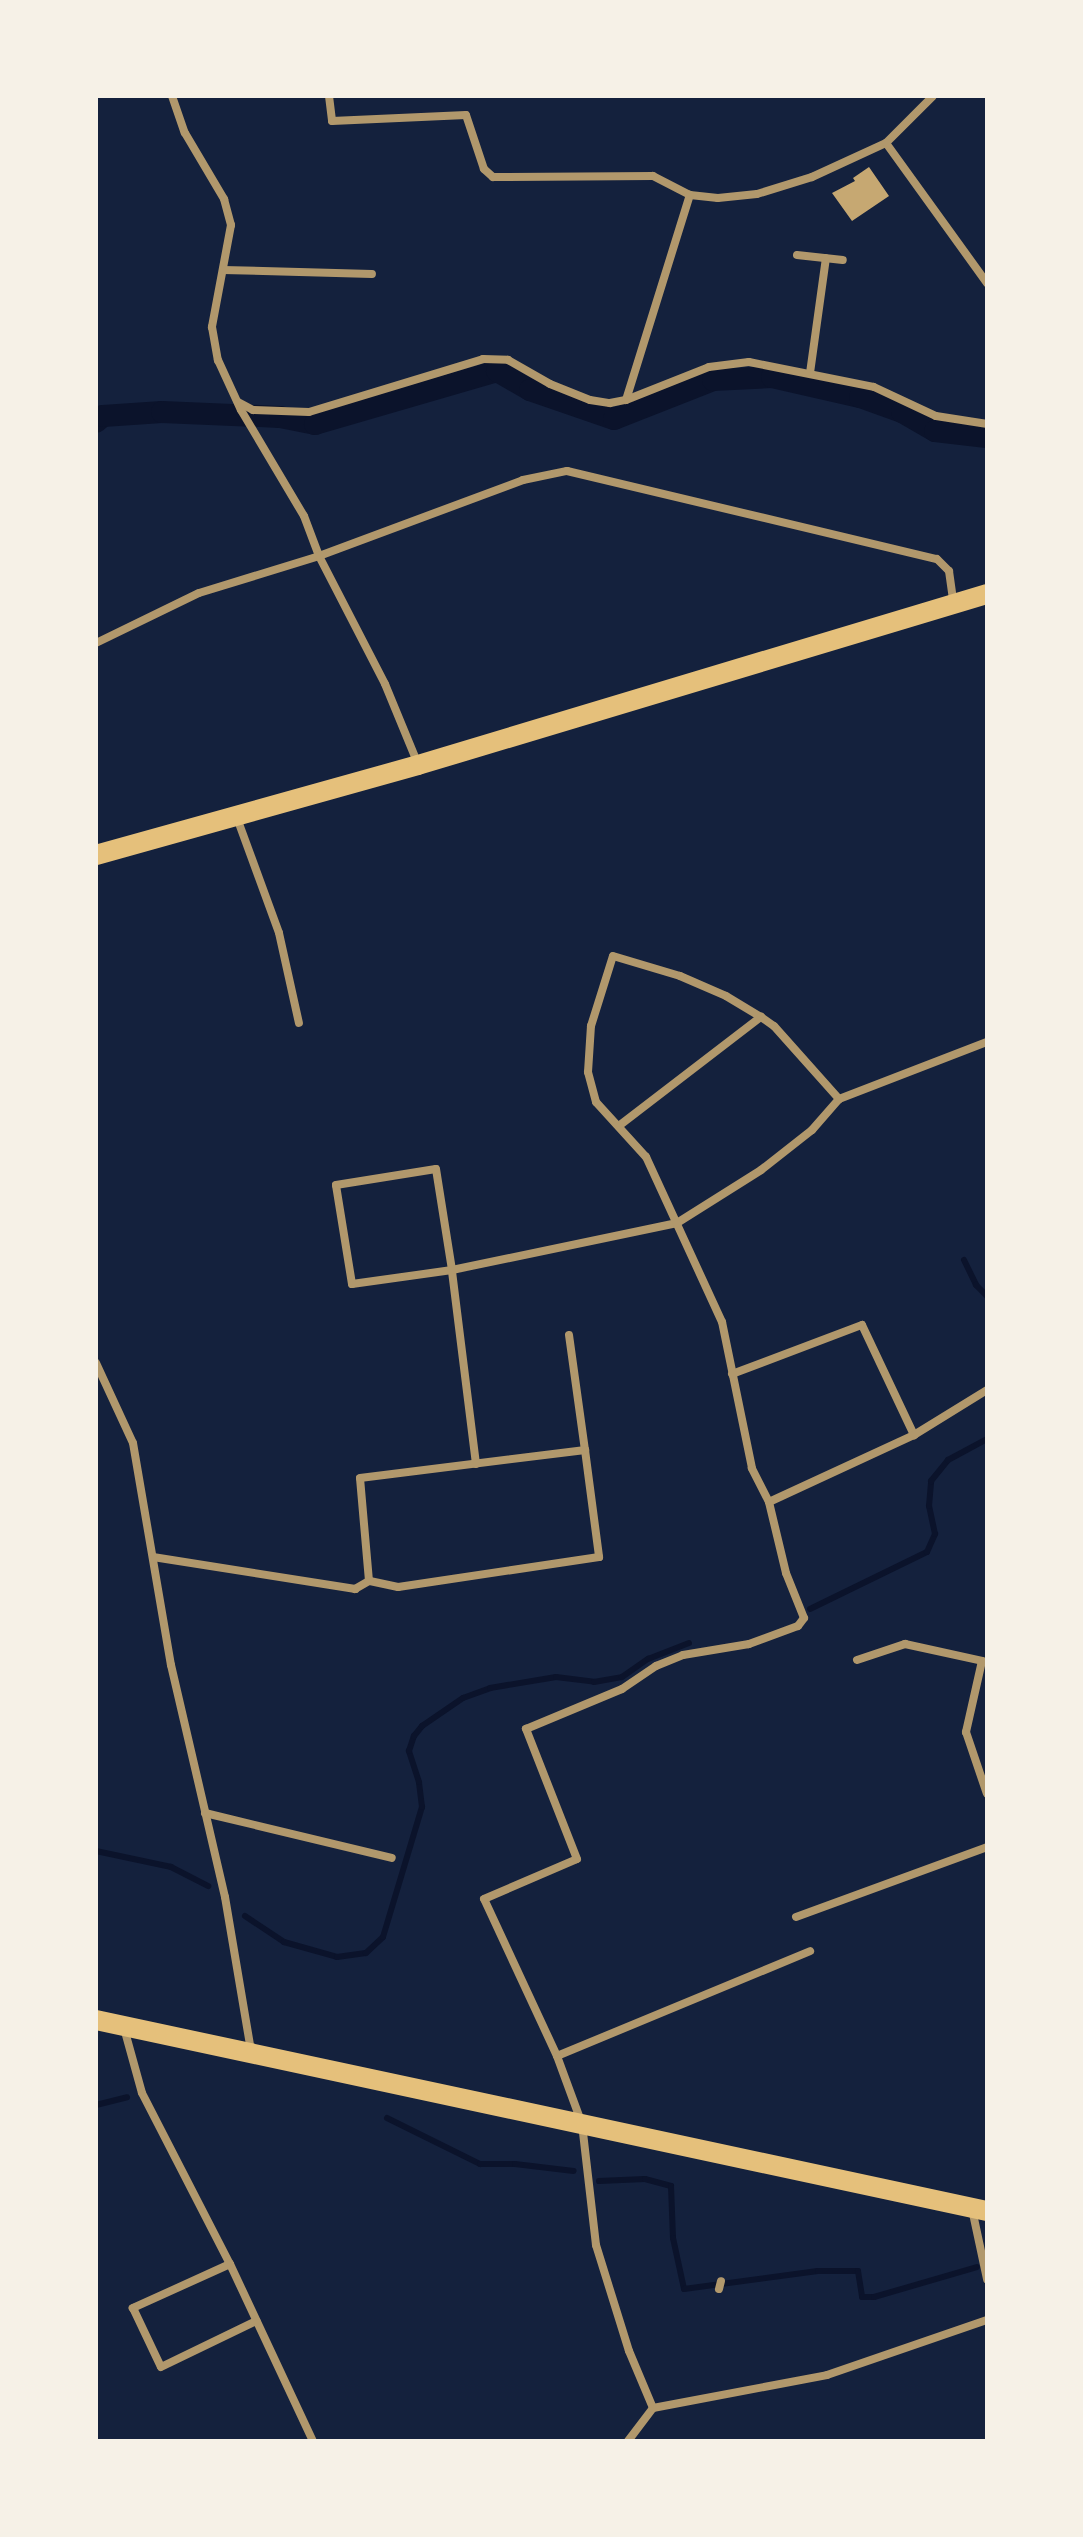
<!DOCTYPE html>
<html>
<head>
<meta charset="utf-8">
<style>
  body { margin:0 }
  #map { position:relative; width:1083px; height:2537px; overflow:hidden; background:#14213d; font-family:Manrope,sans-serif }
  div>[style] { position:absolute }
  [style*='--x'] { left:calc(var(--x)*1px); top:calc(var(--y)*1px); width:calc(var(--w)*1px); rotate:calc(var(--a)*1deg) }
  .stream>* { height:6px; margin:-3px; padding:0 3px; transform-origin:3px; border-radius:3px; background:#0b132b }
  .canal>* { height:22px; margin:-11px; padding:0 11px; transform-origin:11px; border-radius:11px; background:#0b132b }
  .building>* { inset:0; background:#c6a872 }
  .minor>* { height:8px; margin:-4px; padding:0 4px; transform-origin:4px; border-radius:4px; background:#b1986c }
  .primary>* { height:20px; margin:-10px; padding:0 10px; transform-origin:10px; border-radius:10px; background:#e5c07b }
  span { translate:-50% -50%; white-space:nowrap; text-align:center; line-height:1.15; -webkit-text-stroke:7px #f6f1e7; paint-order:stroke }
  .frame { position:absolute; inset:0; border:98px solid #f6f1e7; pointer-events:none }
</style>
</head>
<body>
<div id="map">
  <div class="stream">
    <div style="--x:964;--y:1260;--w:28;--a:64"></div>
    <div style="--x:976;--y:1285;--w:16;--a:45"></div>
    <div style="--x:810;--y:1609;--w:130;--a:-26"></div>
    <div style="--x:927;--y:1552;--w:20;--a:-66"></div>
    <div style="--x:935;--y:1534;--w:29;--a:-102"></div>
    <div style="--x:929;--y:1506;--w:25;--a:-85"></div>
    <div style="--x:931;--y:1481;--w:27;--a:-51"></div>
    <div style="--x:948;--y:1460;--w:44;--a:-28.3"></div>
    <div style="--x:96;--y:1851;--w:77;--a:12"></div>
    <div style="--x:171;--y:1867;--w:42;--a:27.2"></div>
    <div style="--x:245;--y:1916;--w:47;--a:33.7"></div>
    <div style="--x:284;--y:1942;--w:55;--a:15.8"></div>
    <div style="--x:337;--y:1957;--w:29;--a:-8"></div>
    <div style="--x:366;--y:1953;--w:23;--a:-43"></div>
    <div style="--x:383;--y:1937;--w:136;--a:-73.3"></div>
    <div style="--x:422;--y:1807;--w:25;--a:-97"></div>
    <div style="--x:419;--y:1782;--w:33;--a:-108"></div>
    <div style="--x:409;--y:1751;--w:16;--a:-72"></div>
    <div style="--x:414;--y:1736;--w:13;--a:-51"></div>
    <div style="--x:422;--y:1726;--w:50;--a:-34.3"></div>
    <div style="--x:463;--y:1698;--w:29;--a:-20"></div>
    <div style="--x:490;--y:1688;--w:67;--a:-9.5"></div>
    <div style="--x:556;--y:1677;--w:38;--a:7"></div>
    <div style="--x:594;--y:1682;--w:28;--a:-10"></div>
    <div style="--x:622;--y:1677;--w:32;--a:-35"></div>
    <div style="--x:648;--y:1659;--w:44;--a:-21.3"></div>
    <div style="--x:96;--y:2105;--w:32;--a:-14"></div>
    <div style="--x:387;--y:2118;--w:104;--a:26.3"></div>
    <div style="--x:480;--y:2164;--w:35;--a:0"></div>
    <div style="--x:515;--y:2164;--w:59;--a:6.8"></div>
    <div style="--x:599;--y:2181;--w:46;--a:-2.5"></div>
    <div style="--x:645;--y:2179;--w:27;--a:15"></div>
    <div style="--x:671;--y:2186;--w:52;--a:87.8"></div>
    <div style="--x:673;--y:2238;--w:52;--a:77.8"></div>
    <div style="--x:684;--y:2289;--w:135;--a:-7.7"></div>
    <div style="--x:818;--y:2271;--w:40;--a:0"></div>
    <div style="--x:858;--y:2271;--w:26;--a:81"></div>
    <div style="--x:862;--y:2297;--w:12;--a:0"></div>
    <div style="--x:874;--y:2297;--w:107;--a:-16.2"></div>
  </div>
  <div class="canal">
    <div style="--x:96;--y:422;--w:9;--a:-41"></div>
    <div style="--x:103;--y:416;--w:59;--a:-3.9"></div>
    <div style="--x:162;--y:412;--w:118;--a:2.4"></div>
    <div style="--x:280;--y:417;--w:36;--a:11"></div>
    <div style="--x:315;--y:424;--w:190;--a:-16.2"></div>
    <div style="--x:497;--y:371;--w:38;--a:30"></div>
    <div style="--x:530;--y:390;--w:89;--a:19"></div>
    <div style="--x:614;--y:419;--w:106;--a:-21.5"></div>
    <div style="--x:713;--y:380;--w:59;--a:-2.9"></div>
    <div style="--x:772;--y:377;--w:90;--a:12.8"></div>
    <div style="--x:860;--y:397;--w:45;--a:19.7"></div>
    <div style="--x:902;--y:412;--w:38;--a:30"></div>
    <div style="--x:935;--y:431;--w:52;--a:6.6"></div>
  </div>
  <div class="building">
    <div style="clip-path:polygon(869px 167px,889px 196px,852px 221px,832px 193px,855px 181px,853px 178px)"></div>
  </div>
  <div class="minor">
    <div style="--x:172;--y:96;--w:39;--a:71"></div>
    <div style="--x:185;--y:133;--w:77;--a:59.4"></div>
    <div style="--x:224;--y:199;--w:27;--a:75"></div>
    <div style="--x:231;--y:225;--w:104;--a:100.6"></div>
    <div style="--x:212;--y:327;--w:34;--a:80"></div>
    <div style="--x:218;--y:360;--w:55;--a:65.3"></div>
    <div style="--x:241;--y:410;--w:123;--a:59.3"></div>
    <div style="--x:304;--y:516;--w:43;--a:69.4"></div>
    <div style="--x:319;--y:556;--w:144;--a:62.7"></div>
    <div style="--x:385;--y:684;--w:87;--a:67.6"></div>
    <div style="--x:329;--y:96;--w:25;--a:83"></div>
    <div style="--x:332;--y:121;--w:134;--a:-2.6"></div>
    <div style="--x:466;--y:115;--w:57;--a:71.6"></div>
    <div style="--x:484;--y:169;--w:12;--a:42"></div>
    <div style="--x:493;--y:177;--w:160;--a:-0.4"></div>
    <div style="--x:653;--y:176;--w:42;--a:27.2"></div>
    <div style="--x:690;--y:195;--w:28;--a:6"></div>
    <div style="--x:718;--y:198;--w:39;--a:-6"></div>
    <div style="--x:757;--y:194;--w:58;--a:-17.2"></div>
    <div style="--x:812;--y:177;--w:81;--a:-24.7"></div>
    <div style="--x:886;--y:143;--w:66;--a:-45"></div>
    <div style="--x:886;--y:143;--w:173;--a:54.2"></div>
    <div style="--x:797;--y:255;--w:46;--a:6.2"></div>
    <div style="--x:223;--y:270;--w:149;--a:1.5"></div>
    <div style="--x:810;--y:373;--w:116;--a:-82.1"></div>
    <div style="--x:626;--y:400;--w:89;--a:-21.7"></div>
    <div style="--x:709;--y:367;--w:40;--a:-7.1"></div>
    <div style="--x:749;--y:362;--w:127;--a:11.3"></div>
    <div style="--x:874;--y:387;--w:68;--a:25.1"></div>
    <div style="--x:936;--y:416;--w:52;--a:8.9"></div>
    <div style="--x:238;--y:402;--w:17;--a:28"></div>
    <div style="--x:253;--y:410;--w:56;--a:2"></div>
    <div style="--x:309;--y:412;--w:182;--a:-16.9"></div>
    <div style="--x:483;--y:359;--w:25;--a:2"></div>
    <div style="--x:508;--y:360;--w:48;--a:29.7"></div>
    <div style="--x:550;--y:384;--w:43;--a:21.8"></div>
    <div style="--x:590;--y:400;--w:20;--a:9"></div>
    <div style="--x:610;--y:403;--w:16;--a:-11"></div>
    <div style="--x:626;--y:400;--w:215;--a:-72.7"></div>
    <div style="--x:96;--y:643;--w:114;--a:-25.9"></div>
    <div style="--x:199;--y:593;--w:126;--a:-17.1"></div>
    <div style="--x:319;--y:556;--w:218;--a:-20.4"></div>
    <div style="--x:523;--y:480;--w:45;--a:-11.6"></div>
    <div style="--x:567;--y:471;--w:380;--a:13.4"></div>
    <div style="--x:937;--y:559;--w:17;--a:45"></div>
    <div style="--x:949;--y:571;--w:30;--a:82"></div>
    <div style="--x:237;--y:818;--w:122;--a:69.9"></div>
    <div style="--x:279;--y:933;--w:92;--a:77.5"></div>
    <div style="--x:620;--y:1125;--w:178;--a:-37.5"></div>
    <div style="--x:436;--y:1169;--w:102;--a:81"></div>
    <div style="--x:452;--y:1270;--w:101;--a:172"></div>
    <div style="--x:352;--y:1284;--w:100;--a:-99.2"></div>
    <div style="--x:336;--y:1185;--w:101;--a:-9.1"></div>
    <div style="--x:569;--y:1335;--w:116;--a:82.1"></div>
    <div style="--x:96;--y:1363;--w:88;--a:65.2"></div>
    <div style="--x:133;--y:1443;--w:225;--a:80.3"></div>
    <div style="--x:171;--y:1665;--w:238;--a:76.9"></div>
    <div style="--x:225;--y:1897;--w:156;--a:80.4"></div>
    <div style="--x:732;--y:1374;--w:139;--a:-20.7"></div>
    <div style="--x:862;--y:1325;--w:122;--a:64.7"></div>
    <div style="--x:476;--y:1464;--w:195;--a:-97.1"></div>
    <div style="--x:452;--y:1270;--w:230;--a:-11.8"></div>
    <div style="--x:677;--y:1223;--w:99;--a:-32.2"></div>
    <div style="--x:761;--y:1170;--w:65;--a:-38.1"></div>
    <div style="--x:812;--y:1130;--w:41;--a:-48.9"></div>
    <div style="--x:839;--y:1099;--w:159;--a:-21.1"></div>
    <div style="--x:769;--y:1502;--w:160;--a:-24.8"></div>
    <div style="--x:914;--y:1435;--w:86;--a:-31.7"></div>
    <div style="--x:153;--y:1557;--w:205;--a:9"></div>
    <div style="--x:355;--y:1589;--w:16;--a:-30"></div>
    <div style="--x:369;--y:1581;--w:103;--a:-95"></div>
    <div style="--x:360;--y:1478;--w:227;--a:-7.1"></div>
    <div style="--x:585;--y:1450;--w:108;--a:82.5"></div>
    <div style="--x:599;--y:1557;--w:203;--a:171.5"></div>
    <div style="--x:398;--y:1587;--w:30;--a:-168"></div>
    <div style="--x:857;--y:1660;--w:51;--a:-18.4"></div>
    <div style="--x:905;--y:1644;--w:79;--a:12.4"></div>
    <div style="--x:982;--y:1661;--w:73;--a:102.7"></div>
    <div style="--x:966;--y:1732;--w:65;--a:71.3"></div>
    <div style="--x:205;--y:1813;--w:192;--a:13.5"></div>
    <div style="--x:796;--y:1917;--w:203;--a:-20.1"></div>
    <div style="--x:124;--y:2028;--w:67;--a:74.5"></div>
    <div style="--x:142;--y:2093;--w:192;--a:62.8"></div>
    <div style="--x:230;--y:2264;--w:195;--a:64.9"></div>
    <div style="--x:557;--y:2056;--w:274;--a:-22.5"></div>
    <div style="--x:972;--y:2209;--w:72;--a:77.9"></div>
    <div style="--x:230;--y:2264;--w:107;--a:155.6"></div>
    <div style="--x:133;--y:2308;--w:65;--a:64.6"></div>
    <div style="--x:161;--y:2367;--w:106;--a:-25.8"></div>
    <div style="--x:719;--y:2289;--w:8;--a:-76"></div>
    <div style="--x:653;--y:2408;--w:62;--a:-112.8"></div>
    <div style="--x:629;--y:2351;--w:111;--a:-107.3"></div>
    <div style="--x:596;--y:2245;--w:122;--a:-96.6"></div>
    <div style="--x:582;--y:2124;--w:72;--a:-110.2"></div>
    <div style="--x:557;--y:2056;--w:173;--a:-114.9"></div>
    <div style="--x:484;--y:1899;--w:101;--a:-23.3"></div>
    <div style="--x:577;--y:1859;--w:140;--a:-111.4"></div>
    <div style="--x:526;--y:1729;--w:104;--a:-22.6"></div>
    <div style="--x:622;--y:1689;--w:41;--a:-34.1"></div>
    <div style="--x:656;--y:1666;--w:29;--a:-22"></div>
    <div style="--x:683;--y:1655;--w:67;--a:-9.5"></div>
    <div style="--x:749;--y:1644;--w:52;--a:-20.2"></div>
    <div style="--x:798;--y:1626;--w:10;--a:-53"></div>
    <div style="--x:804;--y:1618;--w:48;--a:-111.8"></div>
    <div style="--x:786;--y:1573;--w:73;--a:-103.5"></div>
    <div style="--x:769;--y:1502;--w:38;--a:-117"></div>
    <div style="--x:752;--y:1468;--w:149;--a:-101.6"></div>
    <div style="--x:722;--y:1322;--w:182;--a:-114.7"></div>
    <div style="--x:646;--y:1157;--w:74;--a:-132.3"></div>
    <div style="--x:596;--y:1102;--w:31;--a:-105"></div>
    <div style="--x:588;--y:1072;--w:46;--a:-86.3"></div>
    <div style="--x:591;--y:1026;--w:73;--a:-72.6"></div>
    <div style="--x:613;--y:956;--w:70;--a:16.6"></div>
    <div style="--x:680;--y:976;--w:50;--a:23.5"></div>
    <div style="--x:726;--y:996;--w:41;--a:31"></div>
    <div style="--x:761;--y:1017;--w:16;--a:35"></div>
    <div style="--x:774;--y:1026;--w:98;--a:48.3"></div>
    <div style="--x:628;--y:2441;--w:41;--a:-52.9"></div>
    <div style="--x:653;--y:2408;--w:177;--a:-10.7"></div>
    <div style="--x:827;--y:2375;--w:169;--a:-19"></div>
  </div>
  <div class="primary">
    <div style="--x:96;--y:855;--w:334;--a:-15.6"></div>
    <div style="--x:418;--y:765;--w:594;--a:-16.73"></div>
    <div style="--x:96;--y:2020;--w:911;--a:12.1"></div>
  </div>
  <div class="frame"></div>
</div>
</body>
</html>
